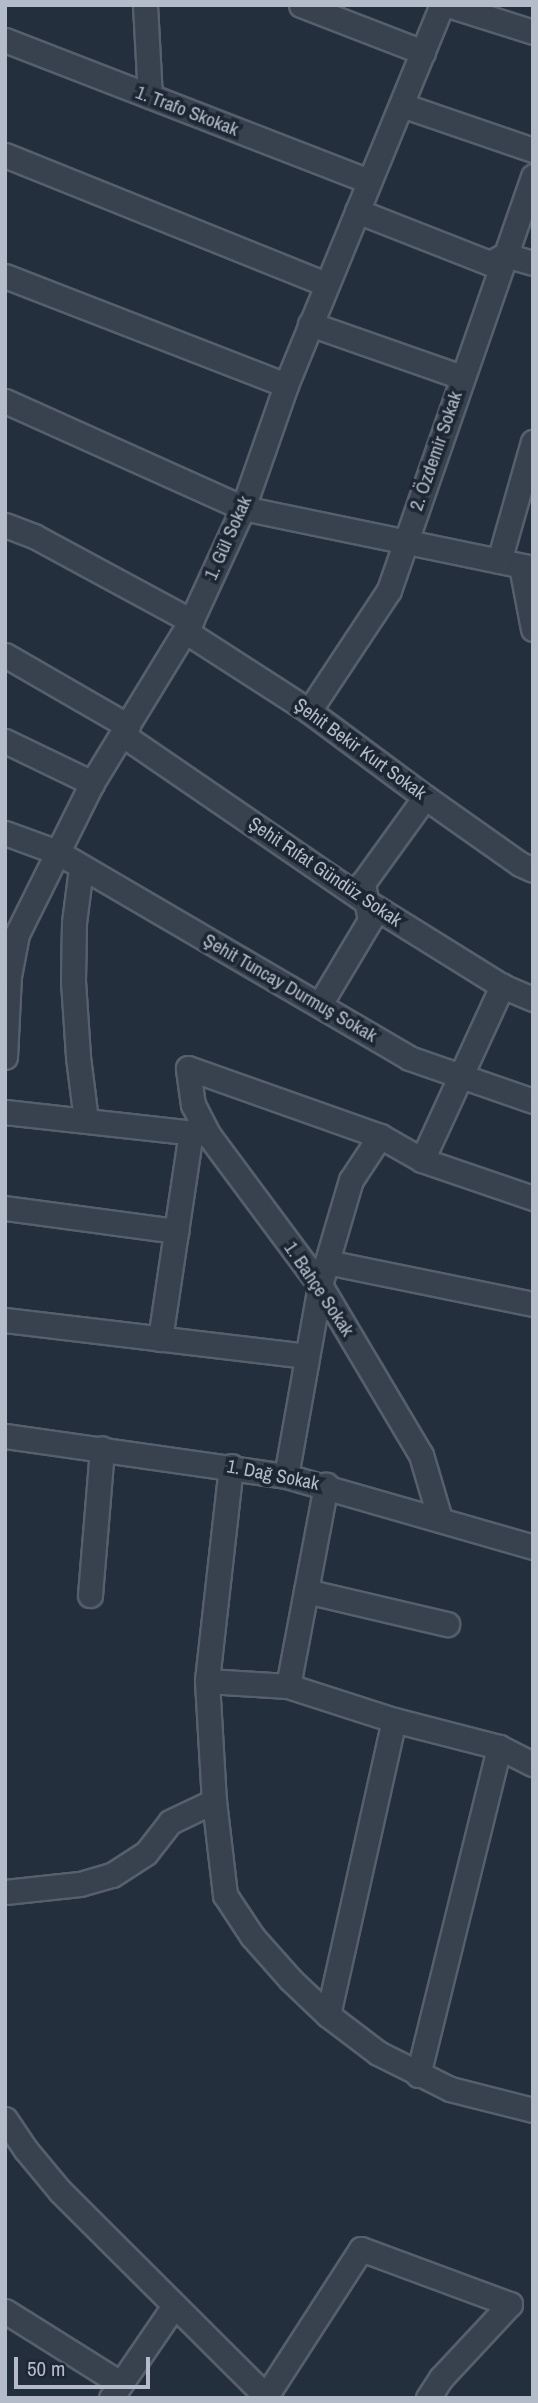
<!DOCTYPE html>
<html>
<head>
<meta charset="utf-8">
<style>
  body { margin:0 }
  #map { position:relative; width:538px; height:2403px; overflow:hidden; background:#242f3e; font-family:"Archivo Narrow",sans-serif }
  div>[style] { position:absolute }
  [style*='--x'] { left:calc(var(--x)*1px); top:calc(var(--y)*1px); width:calc(var(--w)*1px); rotate:calc(var(--a)*1deg) }
  .roads { filter:drop-shadow(2px 0 #565f6c) drop-shadow(-2px 0 #565f6c) drop-shadow(0 2px #565f6c) drop-shadow(0 -2px #565f6c) }
  .minor>* { height:23px; margin:-11.5px; padding:0 11.5px; transform-origin:11.5px; border-radius:11.5px; background:#38414e }
  span { translate:-50% -50%; white-space:nowrap; text-align:center; line-height:1.15; -webkit-text-stroke:7px #1d2633; paint-order:stroke }
  .street-label { font-size:19px; color:#b4bcc9 }
  .frame { position:absolute; inset:0; border:7px solid #b4bcc9; pointer-events:none }
  .scale { position:absolute; left:14px; top:2357px; width:136px; height:32px; box-sizing:border-box; border:4px solid #b4bcc9; border-top:0; padding-left:9px; font-size:21px; line-height:24px; white-space:nowrap; color:#b4bcc9; -webkit-text-stroke:5px #1d2633; paint-order:stroke }
</style>
</head>
<body>
<div id="map">
  <div class="roads">
    <div class="minor">
      <div style="--x:145;--y:5;--w:91;--a:86.9"></div>
      <div style="--x:301;--y:5;--w:131;--a:21.1"></div>
      <div style="--x:448;--y:5;--w:89;--a:17.6"></div>
      <div style="--x:5;--y:40;--w:390;--a:21.2"></div>
      <div style="--x:402;--y:105;--w:139;--a:19"></div>
      <div style="--x:5;--y:155;--w:346;--a:21.9"></div>
      <div style="--x:357;--y:211;--w:143;--a:21.4"></div>
      <div style="--x:490;--y:263;--w:17;--a:-28"></div>
      <div style="--x:505;--y:255;--w:29;--a:16"></div>
      <div style="--x:5;--y:276;--w:301;--a:21.2"></div>
      <div style="--x:310;--y:324;--w:160;--a:19.3"></div>
      <div style="--x:5;--y:401;--w:261;--a:24.2"></div>
      <div style="--x:243;--y:508;--w:296;--a:11.7"></div>
      <div style="--x:5;--y:525;--w:31;--a:21"></div>
      <div style="--x:34;--y:536;--w:179;--a:28.4"></div>
      <div style="--x:499;--y:561;--w:124;--a:-74.1"></div>
      <div style="--x:521;--y:566;--w:64;--a:79.2"></div>
      <div style="--x:185;--y:631;--w:148;--a:32.8"></div>
      <div style="--x:309;--y:711;--w:144;--a:36.6"></div>
      <div style="--x:425;--y:797;--w:116;--a:35.2"></div>
      <div style="--x:520;--y:864;--w:14;--a:25"></div>
      <div style="--x:5;--y:655;--w:142;--a:30"></div>
      <div style="--x:309;--y:711;--w:145;--a:-56.5"></div>
      <div style="--x:389;--y:590;--w:438;--a:-70.8"></div>
      <div style="--x:123;--y:735;--w:296;--a:34.4"></div>
      <div style="--x:367;--y:902;--w:159;--a:31.9"></div>
      <div style="--x:502;--y:986;--w:34;--a:23"></div>
      <div style="--x:5;--y:741;--w:97;--a:25.8"></div>
      <div style="--x:5;--y:833;--w:55;--a:20.1"></div>
      <div style="--x:57;--y:852;--w:408;--a:30.3"></div>
      <div style="--x:409;--y:1058;--w:131;--a:19.1"></div>
      <div style="--x:81;--y:868;--w:55;--a:97.3"></div>
      <div style="--x:74;--y:923;--w:58;--a:91"></div>
      <div style="--x:73;--y:981;--w:76;--a:86.2"></div>
      <div style="--x:78;--y:1057;--w:64;--a:82.8"></div>
      <div style="--x:320;--y:1004;--w:98;--a:-59.2"></div>
      <div style="--x:370;--y:920;--w:38;--a:-101"></div>
      <div style="--x:363;--y:883;--w:106;--a:-54.2"></div>
      <div style="--x:5;--y:1057;--w:81;--a:-87.2"></div>
      <div style="--x:9;--y:976;--w:43;--a:-79.2"></div>
      <div style="--x:17;--y:934;--w:169;--a:-63.6"></div>
      <div style="--x:92;--y:783;--w:190;--a:-58.6"></div>
      <div style="--x:191;--y:621;--w:124;--a:-65.3"></div>
      <div style="--x:243;--y:508;--w:130;--a:-70.7"></div>
      <div style="--x:286;--y:385;--w:411;--a:-67.7"></div>
      <div style="--x:5;--y:1112;--w:201;--a:6.3"></div>
      <div style="--x:422;--y:1160;--w:192;--a:-65.3"></div>
      <div style="--x:5;--y:1208;--w:173;--a:7.7"></div>
      <div style="--x:327;--y:1262;--w:210;--a:11.5"></div>
      <div style="--x:5;--y:1320;--w:303;--a:6.8"></div>
      <div style="--x:160;--y:1339;--w:209;--a:-81.5"></div>
      <div style="--x:5;--y:1436;--w:284;--a:8.1"></div>
      <div style="--x:286;--y:1476;--w:257;--a:16"></div>
      <div style="--x:231;--y:1466;--w:216;--a:96.4"></div>
      <div style="--x:207;--y:1681;--w:120;--a:86.7"></div>
      <div style="--x:214;--y:1801;--w:95;--a:83.3"></div>
      <div style="--x:225;--y:1895;--w:49;--a:56.6"></div>
      <div style="--x:252;--y:1936;--w:57;--a:48.5"></div>
      <div style="--x:290;--y:1979;--w:52;--a:43.5"></div>
      <div style="--x:328;--y:2015;--w:63;--a:37.2"></div>
      <div style="--x:378;--y:2053;--w:80;--a:26.6"></div>
      <div style="--x:450;--y:2089;--w:86;--a:14.2"></div>
      <div style="--x:286;--y:1476;--w:194;--a:-79.9"></div>
      <div style="--x:320;--y:1285;--w:109;--a:-73.6"></div>
      <div style="--x:351;--y:1180;--w:53;--a:-56.6"></div>
      <div style="--x:440;--y:1519;--w:67;--a:-106.5"></div>
      <div style="--x:421;--y:1455;--w:198;--a:-120.7"></div>
      <div style="--x:320;--y:1285;--w:188;--a:-126.6"></div>
      <div style="--x:208;--y:1134;--w:33;--a:-117"></div>
      <div style="--x:193;--y:1105;--w:37;--a:-98"></div>
      <div style="--x:188;--y:1068;--w:204;--a:19.5"></div>
      <div style="--x:380;--y:1136;--w:48;--a:29.7"></div>
      <div style="--x:422;--y:1160;--w:117;--a:18.9"></div>
      <div style="--x:306;--y:1591;--w:145;--a:13.2"></div>
      <div style="--x:90;--y:1595;--w:147;--a:-85.3"></div>
      <div style="--x:207;--y:1681;--w:81;--a:3.5"></div>
      <div style="--x:288;--y:1686;--w:111;--a:17.8"></div>
      <div style="--x:394;--y:1720;--w:108;--a:14.4"></div>
      <div style="--x:499;--y:1747;--w:38;--a:27"></div>
      <div style="--x:288;--y:1686;--w:205;--a:-79.3"></div>
      <div style="--x:5;--y:1892;--w:75;--a:-6.1"></div>
      <div style="--x:80;--y:1884;--w:33;--a:-16"></div>
      <div style="--x:112;--y:1875;--w:40;--a:-32.9"></div>
      <div style="--x:146;--y:1853;--w:39;--a:-52"></div>
      <div style="--x:170;--y:1822;--w:49;--a:-25.5"></div>
      <div style="--x:328;--y:2015;--w:302;--a:-77.4"></div>
      <div style="--x:418;--y:2075;--w:338;--a:-76.1"></div>
      <div style="--x:5;--y:2119;--w:37;--a:56"></div>
      <div style="--x:26;--y:2150;--w:53;--a:50.3"></div>
      <div style="--x:60;--y:2191;--w:293;--a:44.9"></div>
      <div style="--x:5;--y:2311;--w:136;--a:32.1"></div>
      <div style="--x:266;--y:2396;--w:175;--a:-57.1"></div>
      <div style="--x:361;--y:2249;--w:159;--a:20.3"></div>
      <div style="--x:510;--y:2304;--w:101;--a:133"></div>
      <div style="--x:441;--y:2378;--w:24;--a:123"></div>
      <div style="--x:111;--y:2398;--w:112;--a:-55.6"></div>
    </div>
  </div>
  <div class="street-label">
    <span style="left:187px;top:111px;rotate:21deg">1. Trafo Skokak</span>
    <span style="left:436px;top:451px;rotate:-71deg">2. Özdemir Sokak</span>
    <span style="left:228px;top:538px;rotate:-66deg">1. Gül Sokak</span>
    <span style="left:360px;top:749px;rotate:36deg">Şehit Bekir Kurt Sokak</span>
    <span style="left:325px;top:872px;rotate:34deg">Şehit Rıfat Gündüz Sokak</span>
    <span style="left:290px;top:988px;rotate:30deg">Şehit Tuncay Durmuş Sokak</span>
    <span style="left:319px;top:1289px;rotate:56deg">1. Bahçe Sokak</span>
    <span style="left:273px;top:1475px;rotate:11deg">1. Dağ Sokak</span>
  </div>
  <div class="frame"></div>
  <div class="scale">50 m</div>
</div>
</body>
</html>
